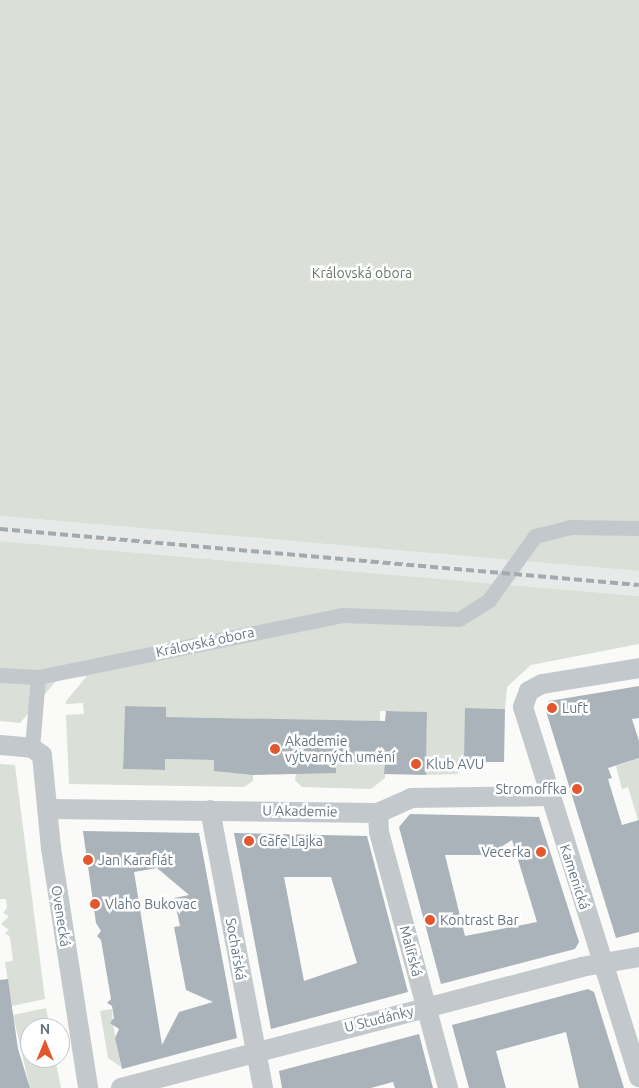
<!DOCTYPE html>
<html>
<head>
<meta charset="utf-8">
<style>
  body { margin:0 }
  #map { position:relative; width:639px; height:1088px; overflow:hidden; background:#fafaf8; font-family:Ubuntu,sans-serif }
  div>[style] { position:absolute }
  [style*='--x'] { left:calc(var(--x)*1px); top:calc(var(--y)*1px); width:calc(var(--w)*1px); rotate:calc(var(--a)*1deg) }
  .built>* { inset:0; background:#e8e9e9 }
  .green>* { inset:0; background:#dadfd7 }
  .building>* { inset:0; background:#aab3b9 }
  .pedestrian>* { height:15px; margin:-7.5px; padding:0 7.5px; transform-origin:7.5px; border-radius:7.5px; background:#c3c8cc }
  .minor>* { height:20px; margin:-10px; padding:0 10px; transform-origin:10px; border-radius:10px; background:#c3c8cc }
  .rail>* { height:4px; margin-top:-2px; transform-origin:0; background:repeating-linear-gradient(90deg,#a2aab0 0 8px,transparent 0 12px) }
  .dots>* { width:14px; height:14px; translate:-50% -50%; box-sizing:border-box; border:2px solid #fff; border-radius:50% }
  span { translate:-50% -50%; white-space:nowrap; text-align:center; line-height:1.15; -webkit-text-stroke:5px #fff; paint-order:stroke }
  .park-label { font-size:14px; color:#687a64 }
  .street-label { font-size:14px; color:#657683 }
  .poi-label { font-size:14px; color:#657683 }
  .left { translate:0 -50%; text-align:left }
  .right { translate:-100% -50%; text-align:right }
  .north { position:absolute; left:20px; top:1018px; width:50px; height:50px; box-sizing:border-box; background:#fff; border:1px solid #c1c8cd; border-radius:50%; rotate:0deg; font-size:14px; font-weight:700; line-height:20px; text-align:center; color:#657683 }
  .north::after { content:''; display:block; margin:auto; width:18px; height:22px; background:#e4572e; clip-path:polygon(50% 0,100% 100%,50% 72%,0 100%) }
</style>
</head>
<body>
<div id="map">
  <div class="built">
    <div style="clip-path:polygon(0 516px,639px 571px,639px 596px,0 541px)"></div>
  </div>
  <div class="green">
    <div style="clip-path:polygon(0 0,639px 0,639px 571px,0 516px)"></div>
    <div style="clip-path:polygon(0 541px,639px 596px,639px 644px,531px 665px,507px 687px,505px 709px,465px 708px,465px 762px,457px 774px,426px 775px,427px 712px,380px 711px,380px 721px,166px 717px,166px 707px,125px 706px,123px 769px,164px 770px,165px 759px,214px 760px,214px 771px,253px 772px,253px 781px,244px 787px,69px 784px,66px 715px,84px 714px,83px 703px,66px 704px,66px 701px,87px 676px,57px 680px,20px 723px,0 721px)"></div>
    <div style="clip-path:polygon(639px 758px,639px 820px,638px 820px,628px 787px,622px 789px,616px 766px)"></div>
    <div style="clip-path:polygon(336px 762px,385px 763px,385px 778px,371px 789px,302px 787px,295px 780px,296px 773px,335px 773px)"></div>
    <div style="clip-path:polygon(0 764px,15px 765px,45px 999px,12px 1006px,5px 962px,13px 961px,10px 937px,5px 933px,9px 930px,1px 924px,9px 916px,3px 913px,7px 908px,6px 899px,0 899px)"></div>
    <div style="clip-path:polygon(46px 1008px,50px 1028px,30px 1028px,30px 1058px,55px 1058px,61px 1088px,30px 1088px,13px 1015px)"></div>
    <div style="clip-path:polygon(112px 1009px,113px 1024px,121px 1067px,108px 1058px,100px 1011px)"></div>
  </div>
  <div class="building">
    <div style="clip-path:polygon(639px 686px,639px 718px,632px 719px,639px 741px,639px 758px,608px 768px,612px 778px,608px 779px,622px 825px,639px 820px,639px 932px,616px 938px,545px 708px,549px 701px)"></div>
    <div style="clip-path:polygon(125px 706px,166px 707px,166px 717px,385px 721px,386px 711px,427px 712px,426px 775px,384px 774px,385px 763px,336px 762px,336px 773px,253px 775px,214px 771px,214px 760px,165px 759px,165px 770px,123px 769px)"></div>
    <div style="clip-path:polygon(465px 708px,505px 709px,504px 762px,464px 762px)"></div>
    <div style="clip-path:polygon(evenodd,410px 814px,539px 817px,579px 942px,575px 949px,441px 984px,399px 827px,410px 814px,512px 840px,537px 922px,465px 936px,445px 855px,489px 855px,512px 840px)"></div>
    <div style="clip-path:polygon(evenodd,83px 831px,199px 833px,237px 1038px,122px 1069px,115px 1038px,119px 1029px,110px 1023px,114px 1018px,112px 1006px,107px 1003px,111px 999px,101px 940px,97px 936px,101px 931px,96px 923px,83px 831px,157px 868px,189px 895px,174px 898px,180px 926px,174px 927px,186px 990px,213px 1002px,179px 1012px,162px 1045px,134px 872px,157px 868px)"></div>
    <div style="clip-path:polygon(evenodd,234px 833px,367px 836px,408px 992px,271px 1029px,234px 833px,284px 877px,331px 877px,357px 963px,304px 981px,284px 877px)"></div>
    <div style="clip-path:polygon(8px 979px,18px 1049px,30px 1088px,0 1088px,0 980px)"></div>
    <div style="clip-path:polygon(588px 989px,594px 992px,624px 1088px,579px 1088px,566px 1032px,496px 1051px,506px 1088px,469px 1088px,452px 1025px)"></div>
    <div style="clip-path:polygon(419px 1034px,433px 1088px,395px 1088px,393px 1082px,371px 1088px,282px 1088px,279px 1071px)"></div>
  </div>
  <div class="pedestrian">
    <div style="--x:0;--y:675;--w:38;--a:3"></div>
    <div style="--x:38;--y:677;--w:310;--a:-11.5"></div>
    <div style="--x:342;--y:615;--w:117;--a:2"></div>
    <div style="--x:459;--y:619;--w:36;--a:-32"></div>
    <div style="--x:489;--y:600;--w:79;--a:-54.3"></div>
    <div style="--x:535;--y:536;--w:36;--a:-14"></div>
    <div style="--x:570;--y:527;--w:69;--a:0.8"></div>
    <div style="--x:32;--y:748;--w:71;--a:-85.2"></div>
  </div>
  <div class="minor">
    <div style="--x:639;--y:668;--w:98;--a:170.6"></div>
    <div style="--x:542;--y:684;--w:15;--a:152"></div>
    <div style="--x:529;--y:691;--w:17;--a:111"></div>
    <div style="--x:523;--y:707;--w:388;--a:72.6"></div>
    <div style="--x:0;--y:745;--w:32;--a:5"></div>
    <div style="--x:32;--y:748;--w:12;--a:35"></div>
    <div style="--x:42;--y:755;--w:93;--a:84.5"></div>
    <div style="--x:51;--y:848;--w:243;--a:81.2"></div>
    <div style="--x:48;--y:809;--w:330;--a:0.7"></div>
    <div style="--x:378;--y:813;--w:36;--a:-24"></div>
    <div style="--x:411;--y:798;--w:138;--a:-0.8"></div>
    <div style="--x:210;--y:810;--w:283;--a:79.2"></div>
    <div style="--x:378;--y:813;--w:19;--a:87"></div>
    <div style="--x:379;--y:832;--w:265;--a:74.9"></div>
    <div style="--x:121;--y:1088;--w:476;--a:-14.7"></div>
    <div style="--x:581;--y:967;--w:59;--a:-9.8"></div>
  </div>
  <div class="rail">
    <div style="--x:0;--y:529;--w:641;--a:5.01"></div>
  </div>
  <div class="dots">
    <div style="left:552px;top:708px;background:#e4572e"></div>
    <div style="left:275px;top:749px;background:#e4572e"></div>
    <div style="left:416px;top:764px;background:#e4572e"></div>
    <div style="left:577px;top:789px;background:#e4572e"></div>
    <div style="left:249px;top:841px;background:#e4572e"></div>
    <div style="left:541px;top:852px;background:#e4572e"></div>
    <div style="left:88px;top:860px;background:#e4572e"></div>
    <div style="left:95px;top:904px;background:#e4572e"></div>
    <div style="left:430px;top:920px;background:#e4572e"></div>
  </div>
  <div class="park-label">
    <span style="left:362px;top:273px">Královská obora</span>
  </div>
  <div class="street-label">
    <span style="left:205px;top:642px;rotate:-12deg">Královská obora</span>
    <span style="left:300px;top:811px;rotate:1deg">U Akademie</span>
    <span style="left:575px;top:877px;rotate:72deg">Kamenická</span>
    <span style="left:61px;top:916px;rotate:81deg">Ovenecká</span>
    <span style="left:236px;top:949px;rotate:80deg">Sochařská</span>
    <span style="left:411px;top:951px;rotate:75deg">Malířská</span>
    <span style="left:379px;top:1019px;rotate:-14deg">U Studánky</span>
  </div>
  <div class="poi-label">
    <span class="left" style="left:562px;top:708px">Luft</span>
    <span class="left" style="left:285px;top:749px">Akademie<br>výtvarných umění</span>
    <span class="left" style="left:426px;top:764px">Klub AVU</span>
    <span class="right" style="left:567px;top:789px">Stromoffka</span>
    <span class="left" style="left:259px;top:841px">Cafe Lajka</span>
    <span class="right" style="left:531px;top:852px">Vecerka</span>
    <span class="left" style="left:98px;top:860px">Jan Karafiát</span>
    <span class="left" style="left:105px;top:904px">Vlaho Bukovac</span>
    <span class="left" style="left:440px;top:920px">Kontrast Bar</span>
  </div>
  <div class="north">N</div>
</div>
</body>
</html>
